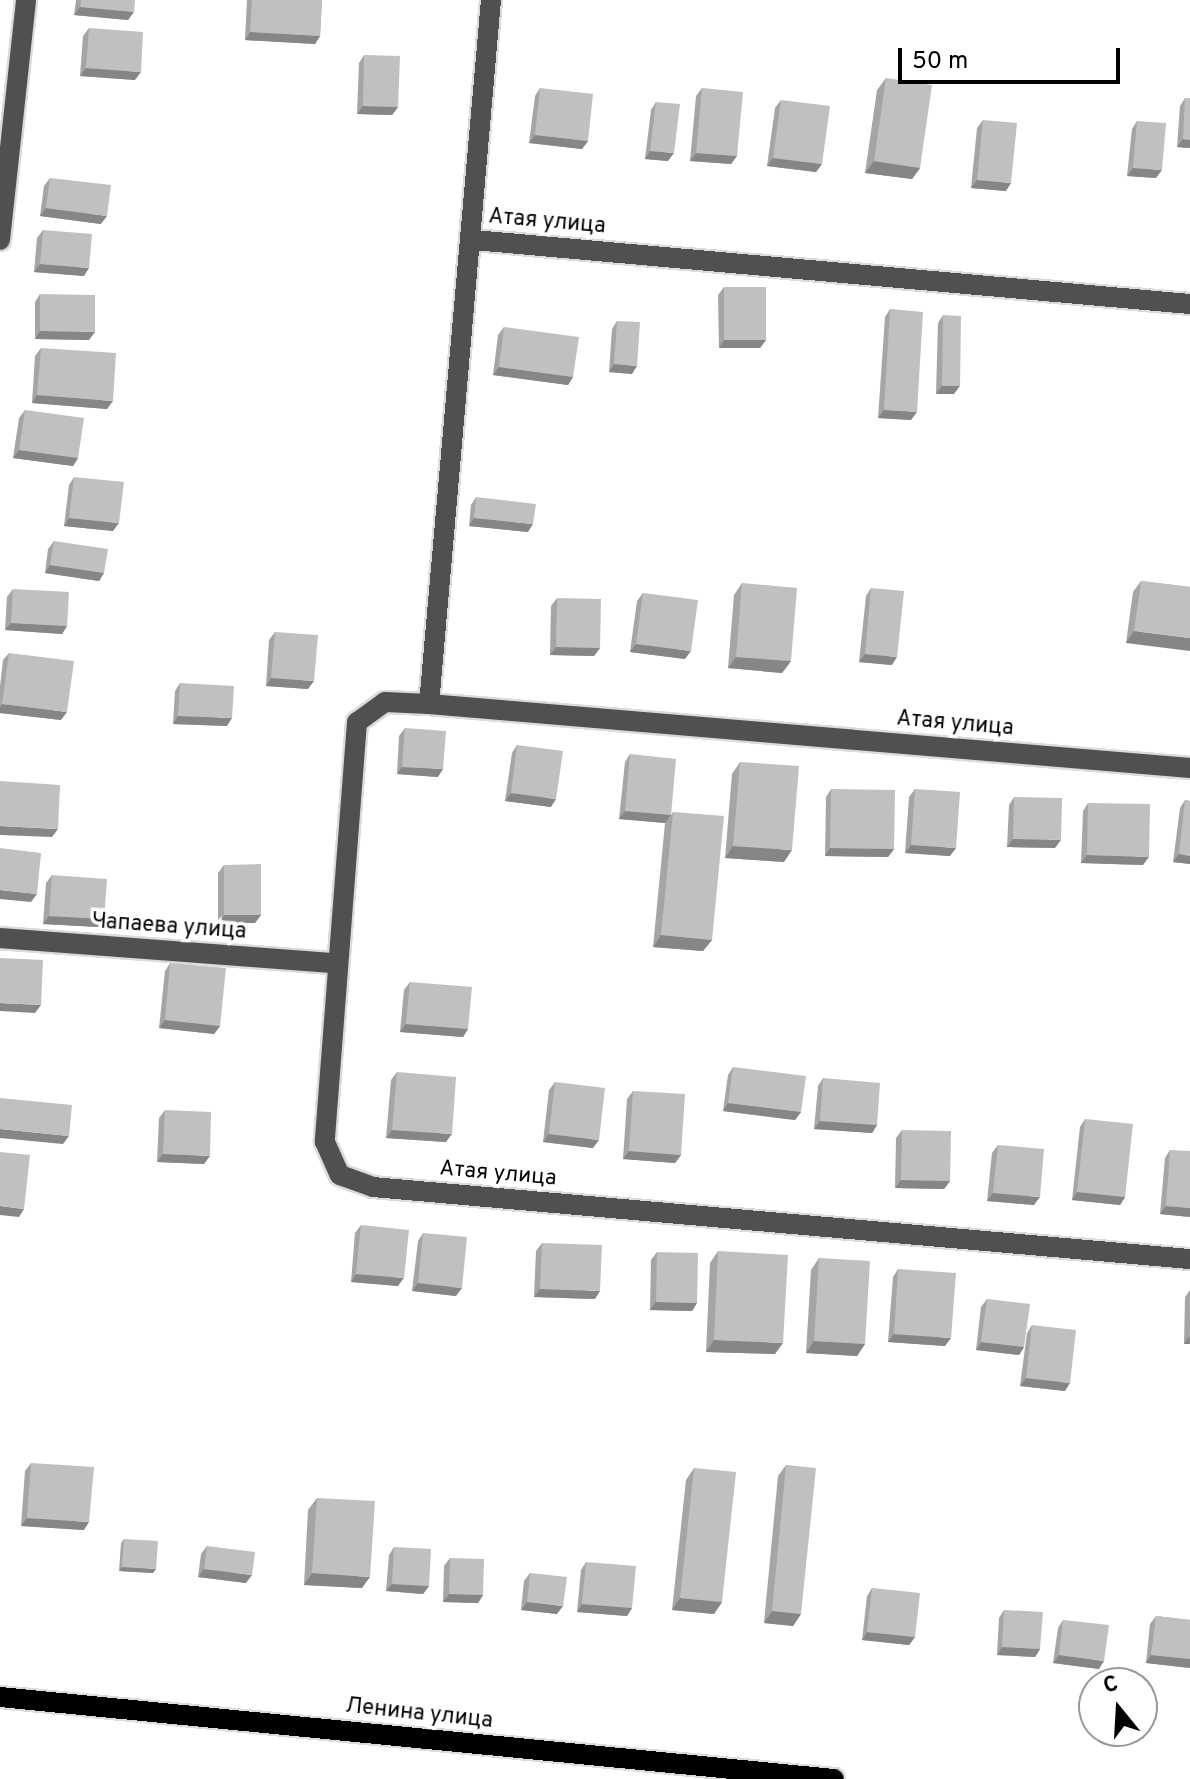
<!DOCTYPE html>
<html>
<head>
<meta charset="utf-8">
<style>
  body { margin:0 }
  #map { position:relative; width:1190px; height:1779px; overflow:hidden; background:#fff; font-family:Overpass,sans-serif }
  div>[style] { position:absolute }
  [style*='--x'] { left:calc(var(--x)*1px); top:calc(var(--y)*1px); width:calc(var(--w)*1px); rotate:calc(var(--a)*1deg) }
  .roads { filter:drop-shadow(2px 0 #dbdbdb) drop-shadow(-2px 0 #dbdbdb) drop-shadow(0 2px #dbdbdb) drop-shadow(0 -2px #dbdbdb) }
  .minor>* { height:20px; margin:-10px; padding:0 10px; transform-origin:10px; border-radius:10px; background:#505050 }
  .major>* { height:20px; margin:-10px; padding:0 10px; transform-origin:10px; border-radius:10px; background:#000 }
  .wall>* { inset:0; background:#a5a5a5 }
  .shaded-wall>* { inset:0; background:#868686 }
  .building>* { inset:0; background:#c0c0c0 }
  span { translate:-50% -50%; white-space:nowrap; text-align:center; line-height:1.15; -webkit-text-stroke:7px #fff; paint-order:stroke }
  .street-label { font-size:22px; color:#000 }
  .north { position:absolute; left:1078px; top:1667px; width:80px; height:80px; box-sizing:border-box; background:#fff; border:2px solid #999; border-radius:50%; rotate:342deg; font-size:22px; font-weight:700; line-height:32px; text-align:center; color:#000 }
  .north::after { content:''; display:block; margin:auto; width:28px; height:36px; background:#000; clip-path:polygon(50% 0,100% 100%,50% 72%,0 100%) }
  .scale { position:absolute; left:898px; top:48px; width:222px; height:36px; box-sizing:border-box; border:4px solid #000; border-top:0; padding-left:10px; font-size:24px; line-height:28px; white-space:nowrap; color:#000; -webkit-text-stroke:6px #fff; paint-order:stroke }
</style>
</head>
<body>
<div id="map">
  <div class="roads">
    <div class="minor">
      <div style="--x:491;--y:0;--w:707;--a:95.03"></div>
      <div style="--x:429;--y:704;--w:44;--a:-177.4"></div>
      <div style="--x:385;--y:702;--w:34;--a:144"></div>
      <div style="--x:357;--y:722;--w:421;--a:94.4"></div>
      <div style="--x:325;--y:1142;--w:36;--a:66"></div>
      <div style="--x:340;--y:1175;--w:35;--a:20"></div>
      <div style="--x:373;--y:1187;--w:820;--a:5.04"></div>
      <div style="--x:0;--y:240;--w:241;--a:-83.8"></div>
      <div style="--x:474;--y:240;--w:719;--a:5.11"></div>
      <div style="--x:429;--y:704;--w:764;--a:4.81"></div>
      <div style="--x:0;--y:938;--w:336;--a:4.3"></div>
    </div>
    <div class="major">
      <div style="--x:0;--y:1697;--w:838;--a:5.62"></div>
    </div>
  </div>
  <div class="wall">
    <div style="clip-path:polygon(76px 0,135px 0,128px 20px,74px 15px)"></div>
    <div style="clip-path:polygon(247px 0,322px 0,320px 36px,315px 44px,245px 40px)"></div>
    <div style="clip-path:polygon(89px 28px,135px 80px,80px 76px,83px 36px)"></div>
    <div style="clip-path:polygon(364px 55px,398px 107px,392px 115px,357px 114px,359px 63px)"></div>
    <div style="clip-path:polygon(886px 78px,920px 168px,912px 179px,865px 173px,877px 90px)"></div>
    <div style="clip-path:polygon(540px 88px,588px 141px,582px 149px,529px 143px,535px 96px)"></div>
    <div style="clip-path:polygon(702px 88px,737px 156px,731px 164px,690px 161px,696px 96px)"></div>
    <div style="clip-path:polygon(1185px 98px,1190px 148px,1177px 147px,1180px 106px)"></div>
    <div style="clip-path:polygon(781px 100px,822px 164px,816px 172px,767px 166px,775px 108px)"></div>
    <div style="clip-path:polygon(656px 102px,668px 161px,645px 159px,651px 110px)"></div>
    <div style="clip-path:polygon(983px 120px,1006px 191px,971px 188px,977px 128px)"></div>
    <div style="clip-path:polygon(1137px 121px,1156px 178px,1127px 176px,1132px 129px)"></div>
    <div style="clip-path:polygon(50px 178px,101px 224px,40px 216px,44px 186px)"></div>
    <div style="clip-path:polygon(43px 230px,84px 276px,34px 272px,37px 238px)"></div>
    <div style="clip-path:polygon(724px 287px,766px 340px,760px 348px,719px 348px,718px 295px)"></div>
    <div style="clip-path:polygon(40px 294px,89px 340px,35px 339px,35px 302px)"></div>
    <div style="clip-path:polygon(890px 309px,911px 420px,878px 418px,885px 317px)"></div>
    <div style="clip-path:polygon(943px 315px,954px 394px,936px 394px,938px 323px)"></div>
    <div style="clip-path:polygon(617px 321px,632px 374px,609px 372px,612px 329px)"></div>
    <div style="clip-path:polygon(504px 327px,573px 377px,568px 385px,493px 375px,498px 335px)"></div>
    <div style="clip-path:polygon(41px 348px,107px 409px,32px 403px,35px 356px)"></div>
    <div style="clip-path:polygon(25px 410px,78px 458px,73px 466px,13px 458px,19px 418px)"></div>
    <div style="clip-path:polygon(74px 477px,113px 531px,64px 526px,69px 485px)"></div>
    <div style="clip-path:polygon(476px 497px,528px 532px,469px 526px,471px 505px)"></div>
    <div style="clip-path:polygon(54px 541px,104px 573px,99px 581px,45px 573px,48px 549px)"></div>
    <div style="clip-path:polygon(1141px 581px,1190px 587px,1126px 643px,1133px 592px)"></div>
    <div style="clip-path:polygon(742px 583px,791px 661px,782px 673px,728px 668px,734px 595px)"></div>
    <div style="clip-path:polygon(871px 588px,892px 665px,859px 662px,866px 596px)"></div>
    <div style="clip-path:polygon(13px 589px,67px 626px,62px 634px,5px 630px,7px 597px)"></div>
    <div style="clip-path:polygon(643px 593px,685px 659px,630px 652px,637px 601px)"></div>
    <div style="clip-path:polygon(557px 598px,600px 648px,594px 656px,550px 655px,551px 606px)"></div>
    <div style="clip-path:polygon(275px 632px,308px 689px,266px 686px,269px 640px)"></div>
    <div style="clip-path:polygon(9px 653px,61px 720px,0 713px,0 686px,3px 660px)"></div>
    <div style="clip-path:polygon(180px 683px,227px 726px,173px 724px,175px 691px)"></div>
    <div style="clip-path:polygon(405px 728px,438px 777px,397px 774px,399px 736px)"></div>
    <div style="clip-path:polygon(517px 745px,551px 807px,505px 801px,512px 753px)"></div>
    <div style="clip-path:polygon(630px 754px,671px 815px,673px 812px,712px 940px,703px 951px,653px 947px,665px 823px,619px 819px,625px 762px)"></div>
    <div style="clip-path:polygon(740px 762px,784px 862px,725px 858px,732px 774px)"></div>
    <div style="clip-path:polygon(831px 789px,894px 849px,888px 857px,825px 856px,826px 797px)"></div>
    <div style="clip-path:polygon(915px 789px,950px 856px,905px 853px,909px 797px)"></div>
    <div style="clip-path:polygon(1014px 797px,1055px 848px,1007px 847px,1009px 805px)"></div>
    <div style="clip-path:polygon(1185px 800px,1190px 801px,1190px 864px,1173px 862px,1180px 808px)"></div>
    <div style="clip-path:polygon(1088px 803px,1143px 865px,1081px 863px,1083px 811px)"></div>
    <div style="clip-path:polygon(224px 865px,261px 915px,255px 923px,218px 923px,218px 873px)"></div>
    <div style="clip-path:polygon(52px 875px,104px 919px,98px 927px,43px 924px,46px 883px)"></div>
    <div style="clip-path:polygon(170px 963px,220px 1026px,214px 1034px,159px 1028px,165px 971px)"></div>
    <div style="clip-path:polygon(410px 982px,468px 1029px,463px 1037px,400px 1032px,404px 990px)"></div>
    <div style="clip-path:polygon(733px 1067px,801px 1112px,795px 1120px,723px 1111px,728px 1075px)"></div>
    <div style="clip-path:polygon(397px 1072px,446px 1142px,386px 1138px,391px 1080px)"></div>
    <div style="clip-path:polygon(823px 1078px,877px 1125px,872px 1133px,814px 1129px,818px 1086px)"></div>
    <div style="clip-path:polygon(555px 1082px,593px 1148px,543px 1142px,549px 1090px)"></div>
    <div style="clip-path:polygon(633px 1091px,681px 1155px,675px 1163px,623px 1159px,627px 1099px)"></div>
    <div style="clip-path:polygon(165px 1110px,204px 1164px,157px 1162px,159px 1118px)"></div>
    <div style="clip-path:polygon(1085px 1119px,1125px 1197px,1120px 1205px,1072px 1200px,1080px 1127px)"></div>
    <div style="clip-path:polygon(902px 1130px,950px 1181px,944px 1189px,895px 1188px,896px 1138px)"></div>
    <div style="clip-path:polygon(998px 1145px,1034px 1205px,987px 1201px,992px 1153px)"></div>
    <div style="clip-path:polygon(1170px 1150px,1190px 1217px,1160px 1214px,1165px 1158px)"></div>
    <div style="clip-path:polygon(361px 1225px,398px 1286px,351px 1282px,355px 1233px)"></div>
    <div style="clip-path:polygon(423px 1233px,456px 1296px,412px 1291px,418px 1241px)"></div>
    <div style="clip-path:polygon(542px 1243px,595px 1299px,534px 1297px,536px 1251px)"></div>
    <div style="clip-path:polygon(718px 1251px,775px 1354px,706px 1352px,710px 1263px)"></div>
    <div style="clip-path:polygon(657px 1252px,697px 1303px,692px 1311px,650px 1310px,651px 1260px)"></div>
    <div style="clip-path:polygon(819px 1258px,865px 1344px,857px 1356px,806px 1353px,811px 1270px)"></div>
    <div style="clip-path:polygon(898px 1269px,945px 1346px,888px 1342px,893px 1277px)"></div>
    <div style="clip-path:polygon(1190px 1290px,1190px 1344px,1184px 1344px,1185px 1297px)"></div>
    <div style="clip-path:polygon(987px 1299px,1024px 1347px,1019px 1355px,976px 1350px,981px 1307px)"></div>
    <div style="clip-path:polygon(1032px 1325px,1065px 1391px,1020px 1386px,1027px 1333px)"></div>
    <div style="clip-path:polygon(31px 1463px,84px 1530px,21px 1526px,25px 1471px)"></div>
    <div style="clip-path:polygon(786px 1465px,801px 1614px,793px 1626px,764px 1623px,778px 1476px)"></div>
    <div style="clip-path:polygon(694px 1468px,722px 1602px,714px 1614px,672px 1610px,686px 1480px)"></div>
    <div style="clip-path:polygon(317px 1498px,362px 1588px,304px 1585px,308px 1510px)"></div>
    <div style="clip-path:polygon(124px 1539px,153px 1573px,119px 1571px,121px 1543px)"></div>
    <div style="clip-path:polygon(207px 1546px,246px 1583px,198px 1577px,201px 1554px)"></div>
    <div style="clip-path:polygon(394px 1547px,429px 1586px,423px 1594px,386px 1591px,389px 1555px)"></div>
    <div style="clip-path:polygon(450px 1558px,483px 1595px,478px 1603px,443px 1602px,444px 1566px)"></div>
    <div style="clip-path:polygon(586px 1562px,632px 1608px,627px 1616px,577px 1612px,581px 1570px)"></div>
    <div style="clip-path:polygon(530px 1573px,557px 1614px,521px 1610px,524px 1581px)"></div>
    <div style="clip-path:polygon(872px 1588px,915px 1637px,909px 1645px,862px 1640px,867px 1596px)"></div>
    <div style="clip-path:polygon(1004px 1610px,1040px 1649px,1035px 1657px,997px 1655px,999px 1618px)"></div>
    <div style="clip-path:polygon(1156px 1616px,1190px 1620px,1190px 1668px,1146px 1663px,1150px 1624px)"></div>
    <div style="clip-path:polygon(1063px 1620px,1099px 1669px,1053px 1663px,1058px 1628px)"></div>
  </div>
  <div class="shaded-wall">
    <div style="clip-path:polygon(80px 7px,134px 12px,128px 20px,74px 15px)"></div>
    <div style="clip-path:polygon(250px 32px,320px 36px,315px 44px,245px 40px)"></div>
    <div style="clip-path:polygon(86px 68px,141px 72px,135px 80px,80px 76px)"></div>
    <div style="clip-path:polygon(363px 106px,398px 107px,392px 115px,357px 114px)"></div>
    <div style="clip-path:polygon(535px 135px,588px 141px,582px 149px,529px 143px)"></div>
    <div style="clip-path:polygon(1183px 139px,1190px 140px,1190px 148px,1177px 147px)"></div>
    <div style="clip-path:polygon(650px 151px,674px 153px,668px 161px,645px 159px)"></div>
    <div style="clip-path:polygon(696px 153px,737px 156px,731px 164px,690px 161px)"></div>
    <div style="clip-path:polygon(773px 158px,822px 164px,816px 172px,767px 166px)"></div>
    <div style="clip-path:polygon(874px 161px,920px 168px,912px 179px,865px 173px)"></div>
    <div style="clip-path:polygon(1133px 168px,1162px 170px,1156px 178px,1127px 176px)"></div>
    <div style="clip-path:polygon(977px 180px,1011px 183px,1006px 191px,971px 188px)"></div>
    <div style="clip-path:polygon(46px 208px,107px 216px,101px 224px,40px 216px)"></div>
    <div style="clip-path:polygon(40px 264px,89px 268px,84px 276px,34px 272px)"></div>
    <div style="clip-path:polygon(40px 331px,95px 332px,89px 340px,35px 339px)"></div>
    <div style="clip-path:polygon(724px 340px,766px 340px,760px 348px,719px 348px)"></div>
    <div style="clip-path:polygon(614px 364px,637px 366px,632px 374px,609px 372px)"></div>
    <div style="clip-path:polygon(499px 367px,573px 377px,568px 385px,493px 375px)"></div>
    <div style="clip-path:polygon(942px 386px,960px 386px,954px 394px,936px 394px)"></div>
    <div style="clip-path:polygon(37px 395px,113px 401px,107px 409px,32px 403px)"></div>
    <div style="clip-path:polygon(884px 410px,917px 412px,911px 420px,878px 418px)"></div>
    <div style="clip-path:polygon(19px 450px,78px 458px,73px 466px,13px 458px)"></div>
    <div style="clip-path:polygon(69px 518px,119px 523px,113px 531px,64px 526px)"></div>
    <div style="clip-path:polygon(474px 518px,533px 524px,528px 532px,469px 526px)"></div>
    <div style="clip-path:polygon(50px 565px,104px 573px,99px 581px,45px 573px)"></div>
    <div style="clip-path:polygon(11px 623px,67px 626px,62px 634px,5px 630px)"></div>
    <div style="clip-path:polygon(1134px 631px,1190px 638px,1190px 651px,1126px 643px)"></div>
    <div style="clip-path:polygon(636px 644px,691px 651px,685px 659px,630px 652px)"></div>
    <div style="clip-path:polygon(556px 647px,600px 648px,594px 656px,550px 655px)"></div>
    <div style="clip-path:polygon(865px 654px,897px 657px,892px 665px,859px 662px)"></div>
    <div style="clip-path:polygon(736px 657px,791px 661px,782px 673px,728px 668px)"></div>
    <div style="clip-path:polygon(271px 678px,314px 681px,308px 689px,266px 686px)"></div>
    <div style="clip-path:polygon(2px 704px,67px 712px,61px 720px,0 713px,0 707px)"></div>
    <div style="clip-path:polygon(178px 716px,232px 718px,227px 726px,173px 724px)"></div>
    <div style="clip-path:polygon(402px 767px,443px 769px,438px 777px,397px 774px)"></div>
    <div style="clip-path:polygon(511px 793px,556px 799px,551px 807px,505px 801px)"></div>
    <div style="clip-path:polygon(625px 811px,671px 815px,665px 823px,619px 819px)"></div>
    <div style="clip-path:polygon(0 826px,58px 829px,52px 837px,0 835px)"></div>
    <div style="clip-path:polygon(1013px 839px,1061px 840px,1055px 848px,1007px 847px)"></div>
    <div style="clip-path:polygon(911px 845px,956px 848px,950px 856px,905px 853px)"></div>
    <div style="clip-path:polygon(733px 846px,792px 850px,784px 862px,725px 858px)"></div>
    <div style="clip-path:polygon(830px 848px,894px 849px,888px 857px,825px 856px)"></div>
    <div style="clip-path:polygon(1179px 854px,1190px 856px,1190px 864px,1173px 862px)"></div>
    <div style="clip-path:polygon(1087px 855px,1149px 857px,1143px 865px,1081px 863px)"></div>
    <div style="clip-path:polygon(0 890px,37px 894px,31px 902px,0 899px)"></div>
    <div style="clip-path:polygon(224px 915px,261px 915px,255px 923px,218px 923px)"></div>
    <div style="clip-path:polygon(49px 916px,104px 919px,98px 927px,43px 924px)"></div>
    <div style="clip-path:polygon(661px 935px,712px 940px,703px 951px,653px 947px)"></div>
    <div style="clip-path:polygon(0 1003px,41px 1005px,35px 1013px,0 1011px)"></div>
    <div style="clip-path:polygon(165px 1020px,220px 1026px,214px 1034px,159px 1028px)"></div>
    <div style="clip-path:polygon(406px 1024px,468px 1029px,463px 1037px,400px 1032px)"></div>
    <div style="clip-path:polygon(728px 1103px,801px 1112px,795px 1120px,723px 1111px)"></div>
    <div style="clip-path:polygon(820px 1121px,877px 1125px,872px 1133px,814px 1129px)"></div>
    <div style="clip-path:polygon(0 1129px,69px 1136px,63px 1144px,0 1138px)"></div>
    <div style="clip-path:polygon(392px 1130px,452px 1134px,446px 1142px,386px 1138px)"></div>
    <div style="clip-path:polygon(549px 1134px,599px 1140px,593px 1148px,543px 1142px)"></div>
    <div style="clip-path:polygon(629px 1151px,681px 1155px,675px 1163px,623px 1159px)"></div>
    <div style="clip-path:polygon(163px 1154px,210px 1156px,204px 1164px,157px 1162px)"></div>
    <div style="clip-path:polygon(901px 1180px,950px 1181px,944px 1189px,895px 1188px)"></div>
    <div style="clip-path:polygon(1077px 1192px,1125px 1197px,1120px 1205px,1072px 1200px)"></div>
    <div style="clip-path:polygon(993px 1193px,1040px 1197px,1034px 1205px,987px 1201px)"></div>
    <div style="clip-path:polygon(0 1206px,24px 1209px,19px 1217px,0 1215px)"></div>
    <div style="clip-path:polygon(1166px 1206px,1190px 1208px,1190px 1217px,1160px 1214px)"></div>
    <div style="clip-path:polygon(356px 1274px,404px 1278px,398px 1286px,351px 1282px)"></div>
    <div style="clip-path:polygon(418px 1283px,462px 1288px,456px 1296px,412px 1291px)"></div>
    <div style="clip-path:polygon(540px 1289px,600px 1291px,595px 1299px,534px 1297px)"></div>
    <div style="clip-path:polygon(656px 1302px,697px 1303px,692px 1311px,650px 1310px)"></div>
    <div style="clip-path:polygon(894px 1334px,951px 1338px,945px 1346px,888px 1342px)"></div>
    <div style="clip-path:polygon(1189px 1336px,1190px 1344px,1184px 1344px)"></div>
    <div style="clip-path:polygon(714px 1340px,783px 1343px,775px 1354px,706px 1352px)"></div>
    <div style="clip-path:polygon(814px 1341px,865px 1344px,857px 1356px,806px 1353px)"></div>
    <div style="clip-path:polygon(981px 1342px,1024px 1347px,1019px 1355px,976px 1350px)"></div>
    <div style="clip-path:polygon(1026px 1378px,1070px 1383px,1065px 1391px,1020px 1386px)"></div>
    <div style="clip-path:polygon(27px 1518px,89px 1522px,84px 1530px,21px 1526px)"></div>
    <div style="clip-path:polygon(122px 1567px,156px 1569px,153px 1573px,119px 1571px)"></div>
    <div style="clip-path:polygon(204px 1569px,252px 1575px,246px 1583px,198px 1577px)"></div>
    <div style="clip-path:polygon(312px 1573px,370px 1577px,362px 1588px,304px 1585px)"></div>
    <div style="clip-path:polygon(392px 1584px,429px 1586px,423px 1594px,386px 1591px)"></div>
    <div style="clip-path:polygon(449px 1594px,483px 1595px,478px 1603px,443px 1602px)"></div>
    <div style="clip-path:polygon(680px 1598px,722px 1602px,714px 1614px,672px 1610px)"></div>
    <div style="clip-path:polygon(527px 1602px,563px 1606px,557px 1614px,521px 1610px)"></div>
    <div style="clip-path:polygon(582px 1604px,632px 1608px,627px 1616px,577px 1612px)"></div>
    <div style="clip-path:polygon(772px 1611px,801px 1614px,793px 1626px,764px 1623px)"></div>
    <div style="clip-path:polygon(867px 1632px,915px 1637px,909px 1645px,862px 1640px)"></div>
    <div style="clip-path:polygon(1002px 1647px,1040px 1649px,1035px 1657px,997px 1655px)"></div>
    <div style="clip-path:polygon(1059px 1655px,1104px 1661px,1099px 1669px,1053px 1663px)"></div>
    <div style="clip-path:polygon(1151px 1655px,1190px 1659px,1190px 1668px,1146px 1663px)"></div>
  </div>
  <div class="building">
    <div style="clip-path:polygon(81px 0,135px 0,134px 12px,80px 7px)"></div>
    <div style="clip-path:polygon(252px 0,322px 0,320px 36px,250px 32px)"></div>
    <div style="clip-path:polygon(89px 28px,143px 32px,141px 72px,86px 68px)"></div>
    <div style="clip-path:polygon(364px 55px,400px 56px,398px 107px,363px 106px)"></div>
    <div style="clip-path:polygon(886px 78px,932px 85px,920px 168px,874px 161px)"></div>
    <div style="clip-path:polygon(540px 88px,593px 94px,588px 141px,535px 135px)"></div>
    <div style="clip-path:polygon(702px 88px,743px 92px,737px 156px,696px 153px)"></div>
    <div style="clip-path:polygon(1185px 98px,1190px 98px,1190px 140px,1183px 139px)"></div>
    <div style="clip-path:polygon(781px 100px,830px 106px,822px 164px,773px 158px)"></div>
    <div style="clip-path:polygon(656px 102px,680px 104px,674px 153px,650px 151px)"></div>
    <div style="clip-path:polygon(983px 120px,1017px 123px,1011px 183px,977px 180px)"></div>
    <div style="clip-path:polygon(1137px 121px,1166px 123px,1162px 170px,1133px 168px)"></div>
    <div style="clip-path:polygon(50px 178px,111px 185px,107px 216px,46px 208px)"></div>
    <div style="clip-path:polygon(43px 230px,92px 234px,89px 268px,40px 264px)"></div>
    <div style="clip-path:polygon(724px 287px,766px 287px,766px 340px,724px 340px)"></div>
    <div style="clip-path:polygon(40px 294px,95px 295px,95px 332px,40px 331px)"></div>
    <div style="clip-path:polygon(890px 309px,923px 312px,917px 412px,884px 410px)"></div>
    <div style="clip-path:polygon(943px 315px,961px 316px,960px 386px,942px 386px)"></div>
    <div style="clip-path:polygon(617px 321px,640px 322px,637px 366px,614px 364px)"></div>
    <div style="clip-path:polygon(504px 327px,579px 337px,573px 377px,499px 367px)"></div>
    <div style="clip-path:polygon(41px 348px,116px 353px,113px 401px,37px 395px)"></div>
    <div style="clip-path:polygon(25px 410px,84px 418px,78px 458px,19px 450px)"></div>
    <div style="clip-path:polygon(74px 477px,124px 482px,119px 523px,69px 518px)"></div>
    <div style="clip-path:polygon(476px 497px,536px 504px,533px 524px,474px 518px)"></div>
    <div style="clip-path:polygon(54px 541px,108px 549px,104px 573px,50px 565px)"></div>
    <div style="clip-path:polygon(1141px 581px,1190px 587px,1190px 638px,1134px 631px)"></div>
    <div style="clip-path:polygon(742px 583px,797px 588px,791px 661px,736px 657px)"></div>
    <div style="clip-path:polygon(871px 588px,904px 591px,897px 657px,865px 654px)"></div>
    <div style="clip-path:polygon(13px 589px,69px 592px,67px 626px,11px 623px)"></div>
    <div style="clip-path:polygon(643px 593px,698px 600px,691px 651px,636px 644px)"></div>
    <div style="clip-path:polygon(557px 598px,601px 599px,600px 648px,556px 647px)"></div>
    <div style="clip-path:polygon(275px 632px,318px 635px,314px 681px,271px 678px)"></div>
    <div style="clip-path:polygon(9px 653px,74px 661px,67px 712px,2px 704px)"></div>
    <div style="clip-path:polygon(180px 683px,234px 686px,232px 718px,178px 716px)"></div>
    <div style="clip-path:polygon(405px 728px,446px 731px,443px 769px,402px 767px)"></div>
    <div style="clip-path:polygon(517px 745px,563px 751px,556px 799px,511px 793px)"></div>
    <div style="clip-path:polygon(630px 754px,676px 759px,671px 815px,625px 811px)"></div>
    <div style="clip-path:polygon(740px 762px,799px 766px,792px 850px,733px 846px)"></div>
    <div style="clip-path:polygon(0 781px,60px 785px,58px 829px,0 826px)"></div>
    <div style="clip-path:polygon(831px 789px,895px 790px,894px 849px,830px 848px)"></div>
    <div style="clip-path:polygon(915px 789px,960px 792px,956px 848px,911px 845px)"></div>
    <div style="clip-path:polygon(1014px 797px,1062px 798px,1061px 840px,1013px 839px)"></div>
    <div style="clip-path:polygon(1185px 800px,1190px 801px,1190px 856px,1179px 854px)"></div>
    <div style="clip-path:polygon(1088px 803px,1150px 804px,1149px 857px,1087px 855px)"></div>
    <div style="clip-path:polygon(673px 812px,724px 816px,712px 940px,661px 935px)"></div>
    <div style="clip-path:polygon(0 848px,41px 853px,37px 894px,0 890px)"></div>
    <div style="clip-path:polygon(261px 864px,261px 915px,224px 915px,224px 865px)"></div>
    <div style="clip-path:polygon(52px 875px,107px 879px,104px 919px,49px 916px)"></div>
    <div style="clip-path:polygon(0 958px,43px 960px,41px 1005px,0 1003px)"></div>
    <div style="clip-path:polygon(170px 963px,226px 968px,220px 1026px,165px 1020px)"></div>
    <div style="clip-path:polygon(410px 982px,472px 987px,468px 1029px,406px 1024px)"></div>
    <div style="clip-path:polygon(733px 1067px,806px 1076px,801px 1112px,728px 1103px)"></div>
    <div style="clip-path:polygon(397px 1072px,456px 1077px,452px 1134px,392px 1130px)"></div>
    <div style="clip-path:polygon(823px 1078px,880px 1083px,877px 1125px,820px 1121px)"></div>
    <div style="clip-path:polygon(555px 1082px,605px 1088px,599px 1140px,549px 1134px)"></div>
    <div style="clip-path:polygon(633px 1091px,685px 1094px,681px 1155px,629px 1151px)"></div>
    <div style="clip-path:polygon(0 1098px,72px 1105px,69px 1136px,0 1129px)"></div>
    <div style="clip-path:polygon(165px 1110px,211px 1112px,210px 1156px,163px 1154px)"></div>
    <div style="clip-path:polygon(1085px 1119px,1133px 1124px,1125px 1197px,1077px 1192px)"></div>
    <div style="clip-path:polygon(902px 1130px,951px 1131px,950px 1181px,901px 1180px)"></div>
    <div style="clip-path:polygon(998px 1145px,1044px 1149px,1040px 1197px,993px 1193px)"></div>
    <div style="clip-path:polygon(1170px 1150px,1190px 1151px,1190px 1208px,1166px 1206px)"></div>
    <div style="clip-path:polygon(0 1152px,30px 1155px,24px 1209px,0 1206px)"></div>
    <div style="clip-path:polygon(361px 1225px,409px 1230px,404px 1278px,356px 1274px)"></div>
    <div style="clip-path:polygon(423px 1233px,467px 1237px,462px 1288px,418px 1283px)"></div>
    <div style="clip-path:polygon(542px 1243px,602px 1245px,600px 1291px,540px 1289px)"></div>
    <div style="clip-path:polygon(718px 1251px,788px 1255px,783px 1343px,714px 1340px)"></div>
    <div style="clip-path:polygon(657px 1252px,698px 1253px,697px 1303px,656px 1302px)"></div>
    <div style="clip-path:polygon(819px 1258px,870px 1261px,865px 1344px,814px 1341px)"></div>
    <div style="clip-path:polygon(898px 1269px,956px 1273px,951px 1338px,894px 1334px)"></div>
    <div style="clip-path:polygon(987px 1299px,1030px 1304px,1024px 1347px,981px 1342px)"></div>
    <div style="clip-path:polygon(1032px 1325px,1076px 1330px,1070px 1383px,1026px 1378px)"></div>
    <div style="clip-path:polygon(31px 1463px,94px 1467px,89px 1522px,27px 1518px)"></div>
    <div style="clip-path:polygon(786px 1465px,816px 1468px,801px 1614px,772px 1611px)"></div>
    <div style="clip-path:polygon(694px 1468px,736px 1472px,722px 1602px,680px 1598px)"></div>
    <div style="clip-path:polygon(317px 1498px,375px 1501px,370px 1577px,312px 1573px)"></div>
    <div style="clip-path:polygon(124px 1539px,158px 1541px,156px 1569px,122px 1567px)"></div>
    <div style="clip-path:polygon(207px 1546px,255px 1552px,252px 1575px,204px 1569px)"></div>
    <div style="clip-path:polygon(394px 1547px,431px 1549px,429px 1586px,392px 1584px)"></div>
    <div style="clip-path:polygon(450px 1558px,484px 1559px,483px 1595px,449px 1594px)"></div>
    <div style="clip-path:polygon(586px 1562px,636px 1566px,632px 1608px,582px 1604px)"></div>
    <div style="clip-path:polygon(530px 1573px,567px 1577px,563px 1606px,527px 1602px)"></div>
    <div style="clip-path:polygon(872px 1588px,920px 1593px,915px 1637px,867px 1632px)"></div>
    <div style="clip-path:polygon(1004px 1610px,1043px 1612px,1040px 1649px,1002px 1647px)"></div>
    <div style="clip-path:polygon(1156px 1616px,1190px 1620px,1190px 1659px,1151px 1655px)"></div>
    <div style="clip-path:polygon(1063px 1620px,1109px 1625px,1104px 1661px,1059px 1655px)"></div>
  </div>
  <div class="street-label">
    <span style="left:547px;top:222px;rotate:5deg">Атая улица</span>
    <span style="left:955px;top:724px;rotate:5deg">Атая улица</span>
    <span style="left:169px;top:927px;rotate:4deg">Чапаева улица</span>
    <span style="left:498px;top:1174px;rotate:5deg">Атая улица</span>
    <span style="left:419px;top:1714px;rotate:6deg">Ленина улица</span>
  </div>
  <div class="north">С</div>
  <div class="scale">50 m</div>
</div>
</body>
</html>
